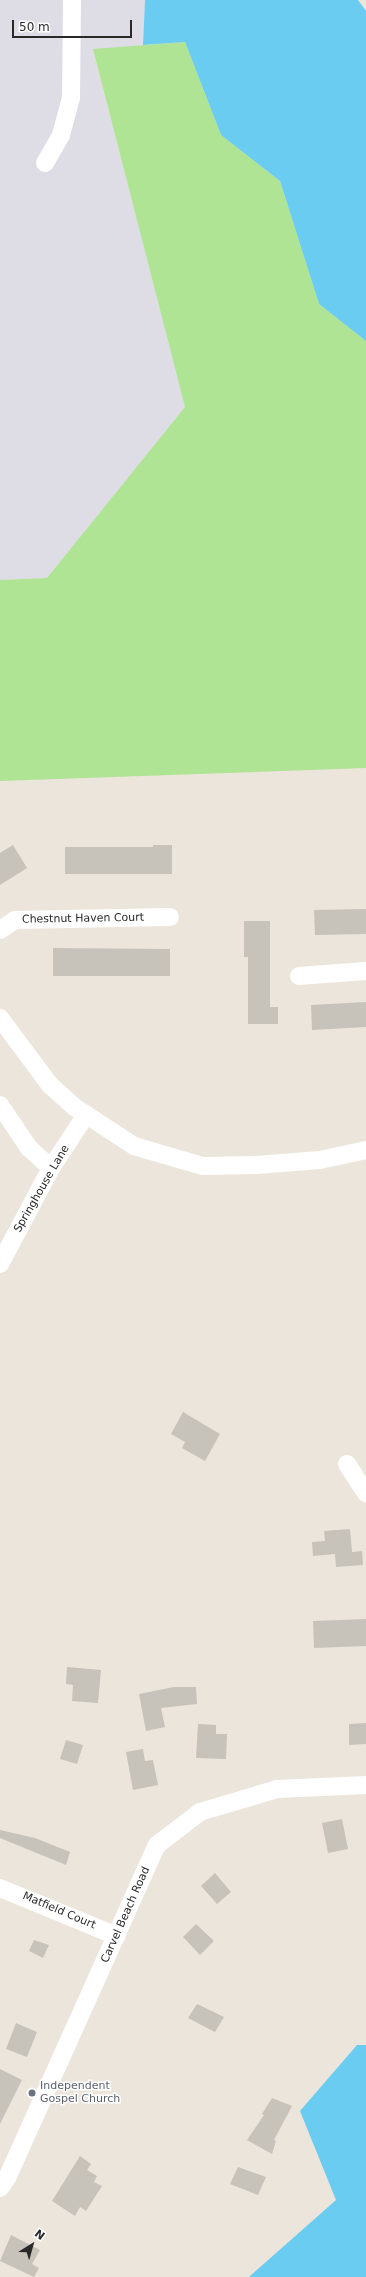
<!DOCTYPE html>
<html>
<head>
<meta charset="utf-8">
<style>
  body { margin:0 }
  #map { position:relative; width:366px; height:2277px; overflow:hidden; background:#ece5db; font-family:"DejaVu Sans",sans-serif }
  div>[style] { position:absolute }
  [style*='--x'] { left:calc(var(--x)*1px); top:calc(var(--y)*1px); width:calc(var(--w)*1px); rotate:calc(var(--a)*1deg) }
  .industrial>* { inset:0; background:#dedce4 }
  .green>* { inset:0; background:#afe495 }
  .water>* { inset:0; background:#6accf1 }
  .building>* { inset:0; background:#c7c2ba }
  .minor>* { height:18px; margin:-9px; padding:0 9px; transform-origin:9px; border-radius:9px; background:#fff }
  .dots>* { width:11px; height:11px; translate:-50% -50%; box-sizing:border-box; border:2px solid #fff; border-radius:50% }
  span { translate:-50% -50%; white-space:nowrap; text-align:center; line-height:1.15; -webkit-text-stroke:3px #fff; paint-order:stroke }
  .street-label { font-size:11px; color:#292929 }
  .worship-label { font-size:11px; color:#5b616d }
  .left { translate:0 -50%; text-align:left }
  .north { position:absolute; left:12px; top:2225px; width:40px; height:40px; -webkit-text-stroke:3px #fff; paint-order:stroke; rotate:37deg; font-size:11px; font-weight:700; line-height:16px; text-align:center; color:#292929 }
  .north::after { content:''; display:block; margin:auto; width:14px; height:18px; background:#292929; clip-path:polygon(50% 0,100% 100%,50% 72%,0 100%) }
  .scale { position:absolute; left:12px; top:20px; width:120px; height:18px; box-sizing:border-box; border:2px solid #292929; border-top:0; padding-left:5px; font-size:12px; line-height:14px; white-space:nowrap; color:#292929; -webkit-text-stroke:3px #fff; paint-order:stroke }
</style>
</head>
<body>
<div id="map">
  <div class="industrial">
    <div style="clip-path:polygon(0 0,145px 0,143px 45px,93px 50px,185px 407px,47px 578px,0 580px)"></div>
  </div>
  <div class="green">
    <div style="clip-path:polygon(185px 42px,221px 135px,280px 181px,319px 304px,366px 341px,366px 768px,0 781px,0 580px,47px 578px,185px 407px,93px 49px)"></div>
  </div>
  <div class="water">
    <div style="clip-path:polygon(145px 0,358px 0,366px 11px,366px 341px,319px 304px,280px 181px,221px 135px,185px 42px,143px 45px)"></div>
    <div style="clip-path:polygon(357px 2045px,366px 2045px,366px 2277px,249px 2277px,336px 2200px,300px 2111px)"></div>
  </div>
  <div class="building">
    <div style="clip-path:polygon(13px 845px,27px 868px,0 885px,0 853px)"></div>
    <div style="clip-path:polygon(153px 845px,172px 845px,172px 874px,65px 874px,65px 847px,153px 847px)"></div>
    <div style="clip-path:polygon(366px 909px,366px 934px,315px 935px,314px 910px)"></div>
    <div style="clip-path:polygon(244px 921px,270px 921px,270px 1007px,278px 1007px,278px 1024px,248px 1024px,248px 957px,244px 957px)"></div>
    <div style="clip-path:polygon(53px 948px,170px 949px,170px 976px,53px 976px)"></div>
    <div style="clip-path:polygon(366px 1002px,366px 1027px,312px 1030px,311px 1005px)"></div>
    <div style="clip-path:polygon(183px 1412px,220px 1434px,205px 1461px,182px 1448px,185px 1442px,171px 1434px)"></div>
    <div style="clip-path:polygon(350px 1529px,352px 1552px,362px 1551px,363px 1565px,336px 1567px,335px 1554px,313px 1556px,312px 1542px,325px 1541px,324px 1531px)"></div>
    <div style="clip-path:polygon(366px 1619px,366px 1646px,314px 1648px,313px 1621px)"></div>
    <div style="clip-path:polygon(67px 1667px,101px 1670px,98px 1703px,72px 1701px,73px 1685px,66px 1684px)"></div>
    <div style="clip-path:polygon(174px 1687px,196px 1687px,197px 1704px,161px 1708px,165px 1727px,146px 1731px,139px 1694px)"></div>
    <div style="clip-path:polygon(366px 1723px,366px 1744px,349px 1745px,349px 1724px)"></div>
    <div style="clip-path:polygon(198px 1724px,216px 1725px,216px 1734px,227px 1734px,226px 1759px,196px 1758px)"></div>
    <div style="clip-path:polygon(66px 1740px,83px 1745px,77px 1764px,60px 1759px)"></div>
    <div style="clip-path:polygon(143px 1749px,145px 1761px,153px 1760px,158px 1785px,133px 1790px,126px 1752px)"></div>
    <div style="clip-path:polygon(342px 1819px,348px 1849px,328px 1853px,322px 1823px)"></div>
    <div style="clip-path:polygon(0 1830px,35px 1838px,70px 1852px,66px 1865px,0 1838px)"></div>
    <div style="clip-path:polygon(215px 1873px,231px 1892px,217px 1904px,201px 1886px)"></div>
    <div style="clip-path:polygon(196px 1924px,214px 1941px,200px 1955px,183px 1937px)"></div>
    <div style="clip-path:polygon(34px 1940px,49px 1945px,43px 1958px,29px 1951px)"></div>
    <div style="clip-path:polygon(197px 2004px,224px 2017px,215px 2032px,188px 2018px)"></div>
    <div style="clip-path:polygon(16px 2023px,37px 2032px,27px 2057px,6px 2049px)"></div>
    <div style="clip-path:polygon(0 2069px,22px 2080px,0 2124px)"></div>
    <div style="clip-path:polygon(272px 2098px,292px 2106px,274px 2140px,276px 2141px,272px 2154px,247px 2140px,264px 2115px,262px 2114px)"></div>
    <div style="clip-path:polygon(80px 2156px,91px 2164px,87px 2170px,97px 2176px,94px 2182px,102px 2186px,86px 2211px,80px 2207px,75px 2216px,52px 2201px)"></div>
    <div style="clip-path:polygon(238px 2167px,266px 2177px,258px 2195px,230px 2184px)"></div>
    <div style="clip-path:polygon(11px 2235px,40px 2250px,32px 2264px,39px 2268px,34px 2277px,0 2261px)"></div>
  </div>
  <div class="minor">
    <div style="--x:45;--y:163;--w:32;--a:-60"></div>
    <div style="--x:61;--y:135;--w:38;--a:-75"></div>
    <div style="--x:71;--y:98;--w:98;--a:-89.4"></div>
    <div style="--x:0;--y:930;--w:18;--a:-34"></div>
    <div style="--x:15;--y:920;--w:155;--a:-1.1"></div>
    <div style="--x:299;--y:976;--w:67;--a:-4.3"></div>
    <div style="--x:0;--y:1018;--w:84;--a:53.3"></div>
    <div style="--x:50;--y:1085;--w:31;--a:42"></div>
    <div style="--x:73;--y:1106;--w:73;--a:33.3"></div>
    <div style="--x:134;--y:1146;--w:72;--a:16.2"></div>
    <div style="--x:203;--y:1166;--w:53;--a:-1.1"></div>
    <div style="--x:256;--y:1165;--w:64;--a:-4.5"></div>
    <div style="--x:320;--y:1160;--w:47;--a:-12.3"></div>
    <div style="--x:0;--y:1105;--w:52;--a:56"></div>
    <div style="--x:29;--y:1148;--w:30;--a:42"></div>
    <div style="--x:0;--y:1264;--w:109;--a:-62"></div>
    <div style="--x:51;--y:1168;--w:64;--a:-56.6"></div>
    <div style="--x:347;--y:1464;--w:35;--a:57"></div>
    <div style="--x:0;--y:1888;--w:126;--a:22.3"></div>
    <div style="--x:0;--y:2188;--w:14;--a:-56"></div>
    <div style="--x:8;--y:2176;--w:363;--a:-65.8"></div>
    <div style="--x:157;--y:1845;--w:54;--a:-37.5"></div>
    <div style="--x:200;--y:1812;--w:80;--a:-16.6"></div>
    <div style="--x:277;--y:1789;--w:89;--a:-2.6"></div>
  </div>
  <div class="dots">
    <div style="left:32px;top:2093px;background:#6b7280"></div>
  </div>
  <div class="street-label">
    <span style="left:83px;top:919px;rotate:-1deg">Chestnut Haven Court</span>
    <span style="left:42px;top:1189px;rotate:-60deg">Springhouse Lane</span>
    <span style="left:59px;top:1911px;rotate:23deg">Matfield Court</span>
    <span style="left:126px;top:1915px;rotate:-66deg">Carvel Beach Road</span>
  </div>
  <div class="worship-label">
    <span class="left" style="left:40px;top:2093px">Independent<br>Gospel Church</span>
  </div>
  <div class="north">N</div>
  <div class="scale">50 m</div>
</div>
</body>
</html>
